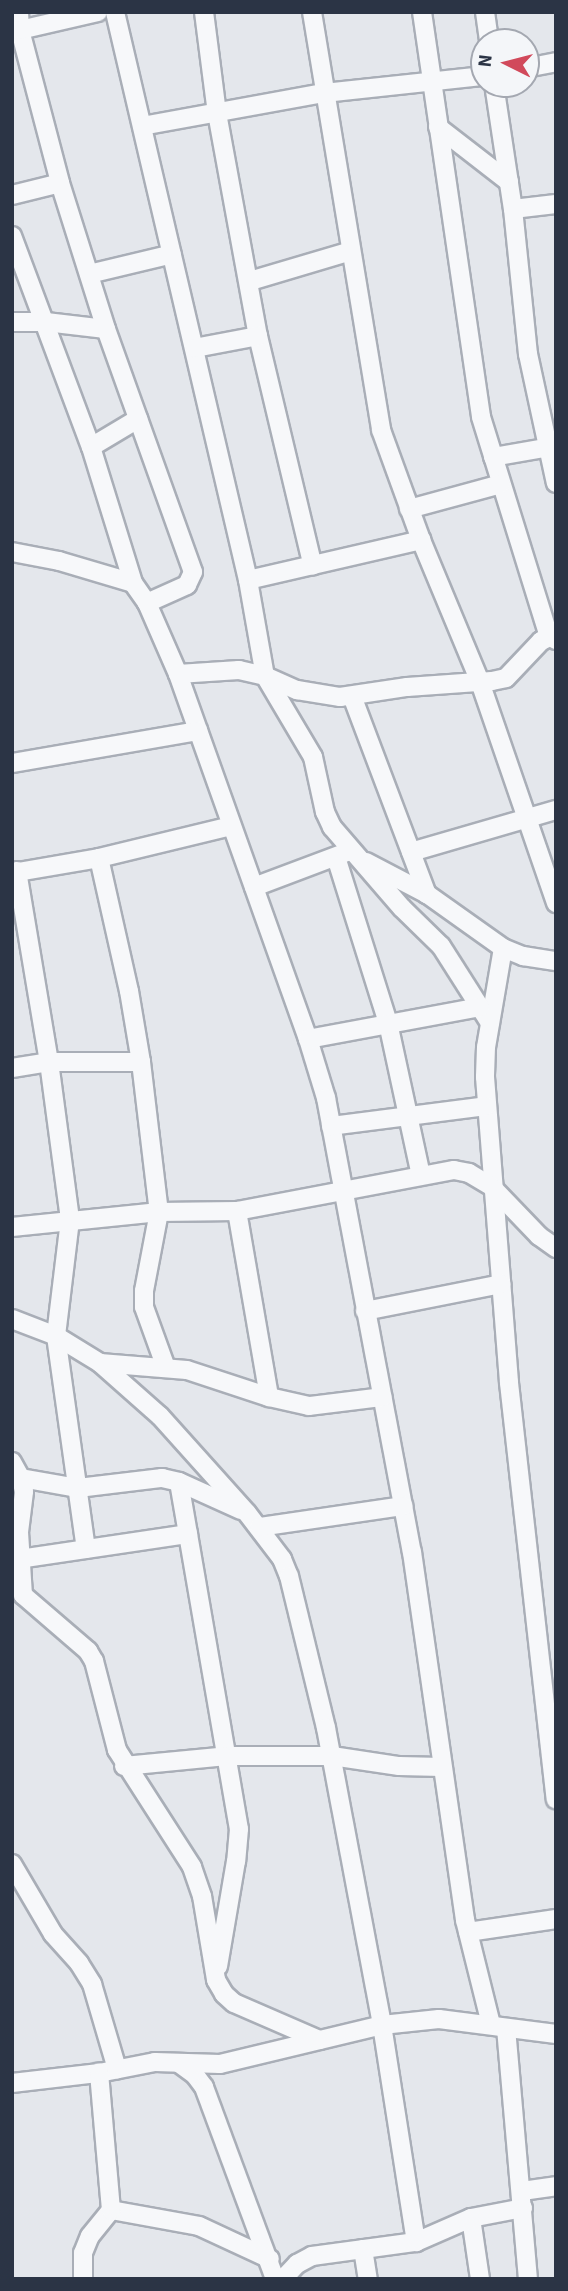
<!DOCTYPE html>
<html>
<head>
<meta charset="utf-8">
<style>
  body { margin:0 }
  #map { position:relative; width:568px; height:2291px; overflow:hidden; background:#e4e7ec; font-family:"Source Sans 3",sans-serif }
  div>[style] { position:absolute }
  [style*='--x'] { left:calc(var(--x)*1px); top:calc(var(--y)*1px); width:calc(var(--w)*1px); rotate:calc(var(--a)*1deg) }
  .roads { filter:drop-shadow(2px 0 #a9aeb7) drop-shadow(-2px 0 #a9aeb7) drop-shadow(0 2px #a9aeb7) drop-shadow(0 -2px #a9aeb7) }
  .minor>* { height:18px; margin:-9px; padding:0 9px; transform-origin:9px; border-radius:9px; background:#f7f8fa }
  span { translate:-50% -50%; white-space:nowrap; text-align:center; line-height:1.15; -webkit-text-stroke:7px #f4f6f9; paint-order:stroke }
  .frame { position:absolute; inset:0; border:14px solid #2b3445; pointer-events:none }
  .north { position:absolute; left:470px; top:28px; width:70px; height:70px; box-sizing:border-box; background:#f4f6f9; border:2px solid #a4a8b1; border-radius:50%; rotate:276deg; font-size:19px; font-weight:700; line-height:28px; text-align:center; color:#2b3445 }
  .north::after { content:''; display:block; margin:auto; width:24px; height:32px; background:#d1495b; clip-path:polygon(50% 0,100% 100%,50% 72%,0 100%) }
</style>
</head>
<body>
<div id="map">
  <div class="roads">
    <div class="minor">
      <div style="--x:19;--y:12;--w:18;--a:87"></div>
      <div style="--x:20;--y:30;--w:158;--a:75.3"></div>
      <div style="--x:60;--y:183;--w:153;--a:72.5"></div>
      <div style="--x:106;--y:329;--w:258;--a:70.3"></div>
      <div style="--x:193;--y:572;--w:14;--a:115"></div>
      <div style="--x:187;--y:585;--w:44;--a:155.8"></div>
      <div style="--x:115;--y:12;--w:583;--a:76.82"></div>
      <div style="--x:248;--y:580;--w:97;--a:80"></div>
      <div style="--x:265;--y:676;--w:94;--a:59.3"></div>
      <div style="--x:313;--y:757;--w:56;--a:77.7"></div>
      <div style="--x:325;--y:812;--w:17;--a:65"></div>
      <div style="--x:332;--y:827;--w:107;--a:49.2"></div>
      <div style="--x:402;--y:908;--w:54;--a:44.3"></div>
      <div style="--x:441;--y:946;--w:91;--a:57.5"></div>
      <div style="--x:204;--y:12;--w:102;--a:82.7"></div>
      <div style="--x:217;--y:113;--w:227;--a:79.6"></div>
      <div style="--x:258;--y:336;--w:236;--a:76.6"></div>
      <div style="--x:312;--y:12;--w:424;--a:80.6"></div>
      <div style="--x:381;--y:430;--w:117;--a:70"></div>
      <div style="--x:421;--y:540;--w:154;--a:67.4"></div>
      <div style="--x:480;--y:682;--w:234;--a:71"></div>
      <div style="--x:422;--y:12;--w:409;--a:81.7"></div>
      <div style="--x:481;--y:417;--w:229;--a:72.8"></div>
      <div style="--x:549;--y:636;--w:8;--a:30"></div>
      <div style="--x:485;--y:12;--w:30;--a:82"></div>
      <div style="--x:12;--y:27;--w:9;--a:21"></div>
      <div style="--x:20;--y:30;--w:80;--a:-13"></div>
      <div style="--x:526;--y:68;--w:31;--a:-11"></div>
      <div style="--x:494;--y:84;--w:126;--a:81.4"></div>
      <div style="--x:513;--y:209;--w:146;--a:84.1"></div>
      <div style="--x:528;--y:354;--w:132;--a:77.8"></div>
      <div style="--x:142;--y:126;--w:185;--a:-10.3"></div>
      <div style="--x:324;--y:93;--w:161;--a:-6.1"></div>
      <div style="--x:438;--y:127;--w:90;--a:37.8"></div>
      <div style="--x:12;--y:195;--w:49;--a:-14"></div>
      <div style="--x:513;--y:209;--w:43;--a:-6.6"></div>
      <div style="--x:12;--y:236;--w:225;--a:69.5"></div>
      <div style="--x:91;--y:447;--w:142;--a:72.8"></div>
      <div style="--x:133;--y:583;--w:24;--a:55"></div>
      <div style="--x:147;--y:603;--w:77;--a:66.4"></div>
      <div style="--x:178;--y:674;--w:387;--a:70.4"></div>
      <div style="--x:308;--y:1039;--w:62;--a:73"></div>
      <div style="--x:326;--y:1098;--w:462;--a:79.3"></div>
      <div style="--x:412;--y:1552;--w:372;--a:81.8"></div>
      <div style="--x:465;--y:1920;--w:107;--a:76"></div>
      <div style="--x:89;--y:274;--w:85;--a:-13.5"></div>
      <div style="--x:250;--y:281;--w:105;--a:-16.5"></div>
      <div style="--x:12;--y:322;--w:34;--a:0"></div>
      <div style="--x:46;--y:322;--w:60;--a:6.7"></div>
      <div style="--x:195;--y:348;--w:64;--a:-10.8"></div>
      <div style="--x:91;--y:447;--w:55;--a:-30.8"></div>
      <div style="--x:493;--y:457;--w:64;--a:-9.9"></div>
      <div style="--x:409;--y:509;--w:95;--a:-15.2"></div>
      <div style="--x:12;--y:552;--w:48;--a:10.8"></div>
      <div style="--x:59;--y:561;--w:77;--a:16.6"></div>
      <div style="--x:248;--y:580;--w:178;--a:-13"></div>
      <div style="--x:178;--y:674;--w:61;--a:-3.8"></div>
      <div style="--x:239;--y:670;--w:27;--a:13"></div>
      <div style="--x:265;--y:676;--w:35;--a:24"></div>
      <div style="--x:297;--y:690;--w:44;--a:9.2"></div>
      <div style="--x:340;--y:697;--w:68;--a:-8.5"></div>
      <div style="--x:407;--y:687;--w:85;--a:-4"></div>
      <div style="--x:492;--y:681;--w:14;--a:-12"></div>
      <div style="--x:506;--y:678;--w:51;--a:-46.6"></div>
      <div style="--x:541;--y:641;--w:17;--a:-25"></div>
      <div style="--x:352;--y:696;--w:212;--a:69.3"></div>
      <div style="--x:12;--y:763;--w:189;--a:-9.8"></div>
      <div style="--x:411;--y:852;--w:151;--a:-16.2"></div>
      <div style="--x:336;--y:857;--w:174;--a:72.6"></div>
      <div style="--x:388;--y:1023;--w:156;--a:77.8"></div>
      <div style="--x:99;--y:858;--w:136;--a:77.3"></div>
      <div style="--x:129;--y:991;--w:72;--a:80.4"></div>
      <div style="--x:141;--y:1062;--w:151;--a:83.2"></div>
      <div style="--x:159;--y:1212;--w:80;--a:100.8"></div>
      <div style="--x:144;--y:1291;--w:16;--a:90"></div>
      <div style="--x:144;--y:1307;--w:62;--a:70.1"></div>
      <div style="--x:366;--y:862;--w:69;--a:27.7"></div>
      <div style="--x:427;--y:894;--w:93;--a:35.4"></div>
      <div style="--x:503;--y:948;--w:22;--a:22"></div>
      <div style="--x:523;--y:956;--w:33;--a:9"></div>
      <div style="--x:17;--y:871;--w:194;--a:80.5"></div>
      <div style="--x:49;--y:1062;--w:159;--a:82.4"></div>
      <div style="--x:70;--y:1220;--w:117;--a:96.9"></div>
      <div style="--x:56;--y:1336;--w:215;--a:82"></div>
      <div style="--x:12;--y:873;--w:88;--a:-9.8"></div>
      <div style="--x:99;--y:858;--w:136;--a:-13.6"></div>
      <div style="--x:254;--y:887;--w:99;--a:-20.6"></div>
      <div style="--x:503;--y:948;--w:100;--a:99.7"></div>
      <div style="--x:486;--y:1047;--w:30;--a:92"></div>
      <div style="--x:485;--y:1077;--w:307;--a:85.5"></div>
      <div style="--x:509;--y:1383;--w:419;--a:83.6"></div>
      <div style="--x:308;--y:1039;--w:175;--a:-10.5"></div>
      <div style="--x:12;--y:1068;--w:37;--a:-9"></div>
      <div style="--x:49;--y:1062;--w:92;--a:0"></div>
      <div style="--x:331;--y:1126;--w:157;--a:-7.3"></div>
      <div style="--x:237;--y:1211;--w:189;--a:80.2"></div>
      <div style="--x:12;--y:1227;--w:148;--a:-5.8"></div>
      <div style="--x:159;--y:1212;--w:78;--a:-0.7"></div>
      <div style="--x:237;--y:1211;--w:221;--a:-10.7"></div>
      <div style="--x:454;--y:1170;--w:15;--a:11"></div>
      <div style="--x:469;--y:1173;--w:27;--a:31"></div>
      <div style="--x:492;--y:1187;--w:68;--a:46.2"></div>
      <div style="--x:539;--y:1236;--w:21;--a:35"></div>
      <div style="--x:365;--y:1311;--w:139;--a:-11.2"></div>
      <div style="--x:12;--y:1319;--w:47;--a:21.1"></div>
      <div style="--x:56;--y:1336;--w:52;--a:31.5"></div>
      <div style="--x:100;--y:1363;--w:80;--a:41.5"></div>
      <div style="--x:160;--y:1416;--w:130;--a:48.1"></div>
      <div style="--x:247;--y:1513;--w:58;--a:52.7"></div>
      <div style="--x:282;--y:1559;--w:18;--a:68"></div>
      <div style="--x:289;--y:1576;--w:156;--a:76.3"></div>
      <div style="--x:326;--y:1728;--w:302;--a:79.3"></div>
      <div style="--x:382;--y:2025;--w:220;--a:81.1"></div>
      <div style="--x:100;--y:1363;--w:87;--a:4.6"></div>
      <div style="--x:187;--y:1370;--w:86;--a:18.2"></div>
      <div style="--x:269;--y:1397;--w:41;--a:12.7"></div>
      <div style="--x:309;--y:1406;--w:74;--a:-7"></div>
      <div style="--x:12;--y:1462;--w:18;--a:61"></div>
      <div style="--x:21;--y:1478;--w:14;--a:78"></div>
      <div style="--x:24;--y:1492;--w:40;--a:97.1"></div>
      <div style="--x:19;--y:1532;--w:63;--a:86.4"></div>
      <div style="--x:23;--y:1595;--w:86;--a:40.7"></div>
      <div style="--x:88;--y:1651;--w:12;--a:59"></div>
      <div style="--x:94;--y:1661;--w:92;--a:75.5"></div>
      <div style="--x:117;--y:1750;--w:139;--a:57.3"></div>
      <div style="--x:192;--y:1867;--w:31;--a:71"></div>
      <div style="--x:202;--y:1896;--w:85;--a:80.5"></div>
      <div style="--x:216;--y:1980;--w:16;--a:60"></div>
      <div style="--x:224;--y:1994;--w:13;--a:42"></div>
      <div style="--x:234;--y:2003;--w:93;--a:23.5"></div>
      <div style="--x:21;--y:1478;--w:58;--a:10"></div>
      <div style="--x:78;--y:1488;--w:85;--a:-6.8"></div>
      <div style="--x:162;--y:1478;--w:17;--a:13"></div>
      <div style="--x:179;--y:1482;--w:68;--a:24.3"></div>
      <div style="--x:179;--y:1482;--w:352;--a:80.2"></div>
      <div style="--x:239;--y:1829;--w:32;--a:95"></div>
      <div style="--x:236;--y:1861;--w:107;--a:99.7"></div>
      <div style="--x:259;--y:1527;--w:146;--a:-8.3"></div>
      <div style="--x:12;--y:1560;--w:178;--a:-8.4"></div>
      <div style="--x:124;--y:1766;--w:103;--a:-5.5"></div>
      <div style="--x:227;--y:1756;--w:105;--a:0"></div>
      <div style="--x:332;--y:1756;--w:68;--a:8.5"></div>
      <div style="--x:399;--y:1766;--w:43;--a:1.3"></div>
      <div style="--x:12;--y:1864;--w:81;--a:59.6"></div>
      <div style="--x:53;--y:1934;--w:39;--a:48"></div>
      <div style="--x:79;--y:1963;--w:25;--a:58"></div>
      <div style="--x:92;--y:1984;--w:89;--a:73.6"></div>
      <div style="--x:468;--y:1932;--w:89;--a:-8.4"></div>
      <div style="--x:506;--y:2028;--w:252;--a:85"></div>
      <div style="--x:180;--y:2064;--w:19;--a:36"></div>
      <div style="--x:195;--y:2075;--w:15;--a:53"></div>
      <div style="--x:204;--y:2087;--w:205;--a:69.7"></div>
      <div style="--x:12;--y:2083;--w:88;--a:-6.6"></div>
      <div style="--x:99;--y:2073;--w:57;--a:-11.1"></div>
      <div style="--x:155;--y:2062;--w:65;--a:1.8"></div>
      <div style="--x:220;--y:2064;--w:167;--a:-13.5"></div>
      <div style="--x:382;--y:2025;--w:57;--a:-6"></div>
      <div style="--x:439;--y:2019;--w:118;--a:7.3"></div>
      <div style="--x:522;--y:2191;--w:34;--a:-8"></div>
      <div style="--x:111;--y:2210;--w:89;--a:10.3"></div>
      <div style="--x:199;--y:2226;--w:78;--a:24.9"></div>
      <div style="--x:471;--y:2218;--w:62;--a:81.6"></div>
      <div style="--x:363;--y:2249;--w:30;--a:81"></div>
      <div style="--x:83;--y:2279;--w:26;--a:-90"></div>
      <div style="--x:83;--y:2253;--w:18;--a:-68"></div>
      <div style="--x:90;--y:2236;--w:33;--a:-51"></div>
      <div style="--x:111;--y:2210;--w:138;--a:-95"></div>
      <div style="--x:283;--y:2279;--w:21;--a:-47"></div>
      <div style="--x:297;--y:2264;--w:17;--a:-28"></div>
      <div style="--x:312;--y:2256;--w:105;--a:-7.7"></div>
      <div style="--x:416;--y:2242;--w:60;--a:-23.6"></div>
      <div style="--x:471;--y:2218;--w:53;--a:-10.9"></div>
    </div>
  </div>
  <div class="frame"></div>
  <div class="north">N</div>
</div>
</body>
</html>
